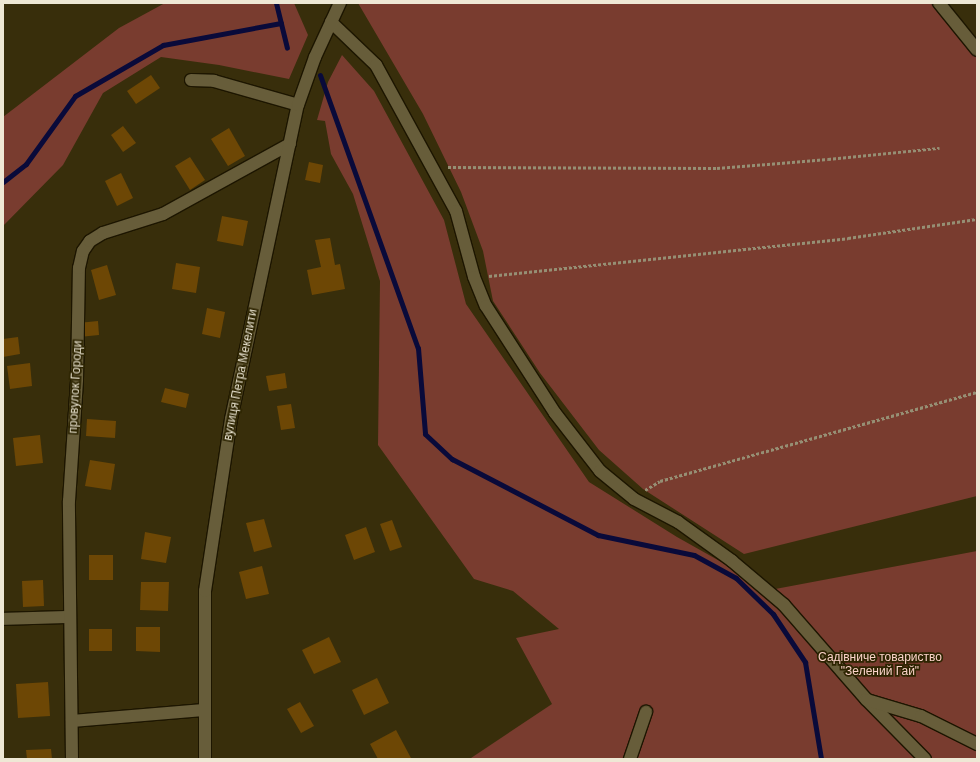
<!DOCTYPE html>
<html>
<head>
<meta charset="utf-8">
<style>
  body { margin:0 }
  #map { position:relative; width:980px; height:762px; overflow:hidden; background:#382e0b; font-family:Arial,sans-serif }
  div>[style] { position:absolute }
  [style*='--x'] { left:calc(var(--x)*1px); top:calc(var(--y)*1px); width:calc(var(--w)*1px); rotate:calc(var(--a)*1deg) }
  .green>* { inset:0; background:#793c2f }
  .stream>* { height:5px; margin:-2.5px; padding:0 2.5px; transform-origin:2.5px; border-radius:2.5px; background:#090a3a }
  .building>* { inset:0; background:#6d4705 }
  .path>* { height:2.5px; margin-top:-1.25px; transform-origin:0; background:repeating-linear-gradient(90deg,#968f74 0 3px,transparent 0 5px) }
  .roads { filter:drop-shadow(1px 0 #1d1600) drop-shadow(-1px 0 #1d1600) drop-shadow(0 1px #1d1600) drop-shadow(0 -1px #1d1600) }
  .minor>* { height:12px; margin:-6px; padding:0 6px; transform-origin:6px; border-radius:6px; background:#675d3a }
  span { translate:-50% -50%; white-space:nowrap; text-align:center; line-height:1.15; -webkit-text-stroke:3.5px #2d2401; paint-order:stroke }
  .street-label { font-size:12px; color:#eee8d5 }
  .park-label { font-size:12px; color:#fbd3c9 }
  .frame { position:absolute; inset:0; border:4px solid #eee8d5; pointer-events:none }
</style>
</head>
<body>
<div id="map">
  <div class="green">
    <div style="clip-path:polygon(165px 3px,294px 3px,308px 35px,289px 79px,219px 65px,161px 57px,103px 93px,63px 165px,3px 226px,3px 117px,119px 28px)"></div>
    <div style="clip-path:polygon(358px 3px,935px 3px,977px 54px,977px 496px,744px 554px,643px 489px,599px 450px,540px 373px,493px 301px,483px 251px,461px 192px,423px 114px)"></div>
    <div style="clip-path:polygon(342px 55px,374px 91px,444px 220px,466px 304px,589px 482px,677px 537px,725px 564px,760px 592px,977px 551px,977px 759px,471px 759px,471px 758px,552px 704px,516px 638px,559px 629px,513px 591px,474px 579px,378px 445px,380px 281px,353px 194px,331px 154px,325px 121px,317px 120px,328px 82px)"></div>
  </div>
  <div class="stream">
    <div style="--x:276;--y:3;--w:46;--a:76.3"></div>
    <div style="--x:320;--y:75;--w:290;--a:70.3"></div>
    <div style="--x:418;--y:348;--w:86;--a:85.3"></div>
    <div style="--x:425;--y:434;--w:37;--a:43"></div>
    <div style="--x:452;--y:459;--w:165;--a:27.5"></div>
    <div style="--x:598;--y:535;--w:98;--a:11.8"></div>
    <div style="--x:694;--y:555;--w:48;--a:28.7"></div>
    <div style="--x:736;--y:578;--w:52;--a:44.2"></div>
    <div style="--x:773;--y:614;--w:58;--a:56.3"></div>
    <div style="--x:805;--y:662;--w:98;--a:80.6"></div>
    <div style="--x:3;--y:182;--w:29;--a:-38"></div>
    <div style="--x:26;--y:164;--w:84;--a:-54.2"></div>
    <div style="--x:75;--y:96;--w:102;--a:-30.1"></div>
    <div style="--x:163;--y:45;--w:120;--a:-10.6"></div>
  </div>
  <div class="building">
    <div style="clip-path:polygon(151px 75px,160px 88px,136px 104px,127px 91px)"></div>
    <div style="clip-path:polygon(123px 126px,136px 143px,123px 152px,111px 135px)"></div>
    <div style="clip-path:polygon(229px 128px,245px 156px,228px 166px,211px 139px)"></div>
    <div style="clip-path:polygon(190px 157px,205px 180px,190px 190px,175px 166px)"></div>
    <div style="clip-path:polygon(309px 162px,323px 165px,320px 183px,305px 180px)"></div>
    <div style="clip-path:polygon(121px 173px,133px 198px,117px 206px,105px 181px)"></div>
    <div style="clip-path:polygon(222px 216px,248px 221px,243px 246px,217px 241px)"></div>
    <div style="clip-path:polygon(330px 238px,335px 265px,340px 264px,345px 289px,312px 295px,307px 270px,321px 267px,315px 240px)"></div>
    <div style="clip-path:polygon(176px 263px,200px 267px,196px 293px,172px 289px)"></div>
    <div style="clip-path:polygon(107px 265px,116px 295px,99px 300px,91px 270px)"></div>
    <div style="clip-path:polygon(207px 308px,225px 312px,220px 338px,202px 334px)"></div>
    <div style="clip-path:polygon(98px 321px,99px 335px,79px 337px,78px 323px)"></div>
    <div style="clip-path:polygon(18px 337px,20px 354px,3px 357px,3px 339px)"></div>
    <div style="clip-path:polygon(30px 363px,32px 386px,10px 389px,7px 366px)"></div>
    <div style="clip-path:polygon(285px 373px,287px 388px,269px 391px,266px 376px)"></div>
    <div style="clip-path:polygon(165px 388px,189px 394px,186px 408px,161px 402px)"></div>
    <div style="clip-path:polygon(291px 404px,295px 428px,281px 430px,277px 406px)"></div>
    <div style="clip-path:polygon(87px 419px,116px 421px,115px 438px,86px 436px)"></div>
    <div style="clip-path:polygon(40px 435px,43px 463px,16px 466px,13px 438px)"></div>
    <div style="clip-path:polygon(90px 460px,115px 464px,111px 490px,85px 486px)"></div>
    <div style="clip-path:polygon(264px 519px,272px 547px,254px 552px,246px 523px)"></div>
    <div style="clip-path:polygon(392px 520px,402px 547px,390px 551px,380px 524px)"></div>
    <div style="clip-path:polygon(366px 527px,375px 552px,354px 560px,345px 535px)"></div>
    <div style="clip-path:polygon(145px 532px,171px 537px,166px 563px,141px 559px)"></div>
    <div style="clip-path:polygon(89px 555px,113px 555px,113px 580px,89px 580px)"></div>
    <div style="clip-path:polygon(262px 566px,269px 594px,246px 599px,239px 572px)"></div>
    <div style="clip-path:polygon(43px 580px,44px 606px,23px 607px,22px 581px)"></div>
    <div style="clip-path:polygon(141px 582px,169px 582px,168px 611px,140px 610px)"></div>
    <div style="clip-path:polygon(136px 627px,160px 627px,160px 652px,136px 651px)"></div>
    <div style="clip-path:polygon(89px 629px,112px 629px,112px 651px,89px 651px)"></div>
    <div style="clip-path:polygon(329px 637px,341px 662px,314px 674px,302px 650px)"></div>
    <div style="clip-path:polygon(377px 678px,389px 703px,364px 715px,352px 690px)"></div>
    <div style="clip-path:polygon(48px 682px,50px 716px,18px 718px,16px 684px)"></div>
    <div style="clip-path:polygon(300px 702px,314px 726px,301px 733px,287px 709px)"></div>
    <div style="clip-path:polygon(396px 730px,411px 758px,378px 759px,370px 744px)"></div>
    <div style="clip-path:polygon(51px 749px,52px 759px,27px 759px,26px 750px)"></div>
  </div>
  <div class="path">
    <div style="--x:448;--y:167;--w:269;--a:0.2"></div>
    <div style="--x:717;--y:168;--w:111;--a:-4.6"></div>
    <div style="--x:828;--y:159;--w:112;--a:-5.7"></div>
    <div style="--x:489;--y:276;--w:361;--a:-6"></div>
    <div style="--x:848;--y:238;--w:130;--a:-8.4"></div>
    <div style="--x:645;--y:490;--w:17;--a:-31"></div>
    <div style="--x:660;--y:481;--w:329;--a:-15.7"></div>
  </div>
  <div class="roads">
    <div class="minor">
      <div style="--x:939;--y:3;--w:60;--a:51"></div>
      <div style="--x:331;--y:22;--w:62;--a:43.7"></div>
      <div style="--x:376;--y:65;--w:166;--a:61.3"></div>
      <div style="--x:456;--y:211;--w:68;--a:74.7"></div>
      <div style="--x:474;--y:277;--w:31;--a:68"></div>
      <div style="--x:486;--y:306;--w:127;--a:57.2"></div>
      <div style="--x:555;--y:413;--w:73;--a:52.2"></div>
      <div style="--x:600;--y:471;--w:44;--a:39.5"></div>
      <div style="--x:634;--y:499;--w:50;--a:27.6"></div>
      <div style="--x:678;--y:522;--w:67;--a:35.8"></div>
      <div style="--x:732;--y:561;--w:68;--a:40.2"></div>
      <div style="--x:784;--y:605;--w:125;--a:48.9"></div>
      <div style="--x:866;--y:699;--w:84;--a:45.5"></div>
      <div style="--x:191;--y:80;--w:23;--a:2"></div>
      <div style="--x:214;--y:81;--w:87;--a:15.9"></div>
      <div style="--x:3;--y:619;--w:66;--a:-1.7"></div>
      <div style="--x:867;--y:700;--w:56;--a:16.5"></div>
      <div style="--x:921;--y:716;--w:63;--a:26.6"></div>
      <div style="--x:72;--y:721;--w:132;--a:-4.8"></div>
      <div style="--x:72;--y:759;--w:258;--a:-90.7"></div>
      <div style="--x:69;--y:501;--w:122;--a:-86.2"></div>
      <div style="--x:77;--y:379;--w:111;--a:-89"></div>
      <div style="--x:79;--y:268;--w:17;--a:-77"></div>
      <div style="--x:83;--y:251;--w:12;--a:-55"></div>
      <div style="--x:90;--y:241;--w:15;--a:-32"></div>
      <div style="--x:103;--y:233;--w:63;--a:-17.6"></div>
      <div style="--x:163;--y:214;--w:145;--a:-28.9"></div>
      <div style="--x:205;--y:759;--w:168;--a:-90"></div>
      <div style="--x:205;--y:591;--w:174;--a:-81.4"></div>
      <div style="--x:231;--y:419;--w:321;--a:-78"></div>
      <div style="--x:298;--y:105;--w:51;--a:-70.5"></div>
      <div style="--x:315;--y:57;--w:60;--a:-65.2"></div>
      <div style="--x:630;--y:759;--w:50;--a:-71.2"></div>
    </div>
  </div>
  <div class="street-label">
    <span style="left:241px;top:375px;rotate:-79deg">вулиця Петра Мекелити</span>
    <span style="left:76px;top:387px;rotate:-87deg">провулок Городи</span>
  </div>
  <div class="park-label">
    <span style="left:880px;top:665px">Садівниче товариство<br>"Зелений Гай"</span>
  </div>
  <div class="frame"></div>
</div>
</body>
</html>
